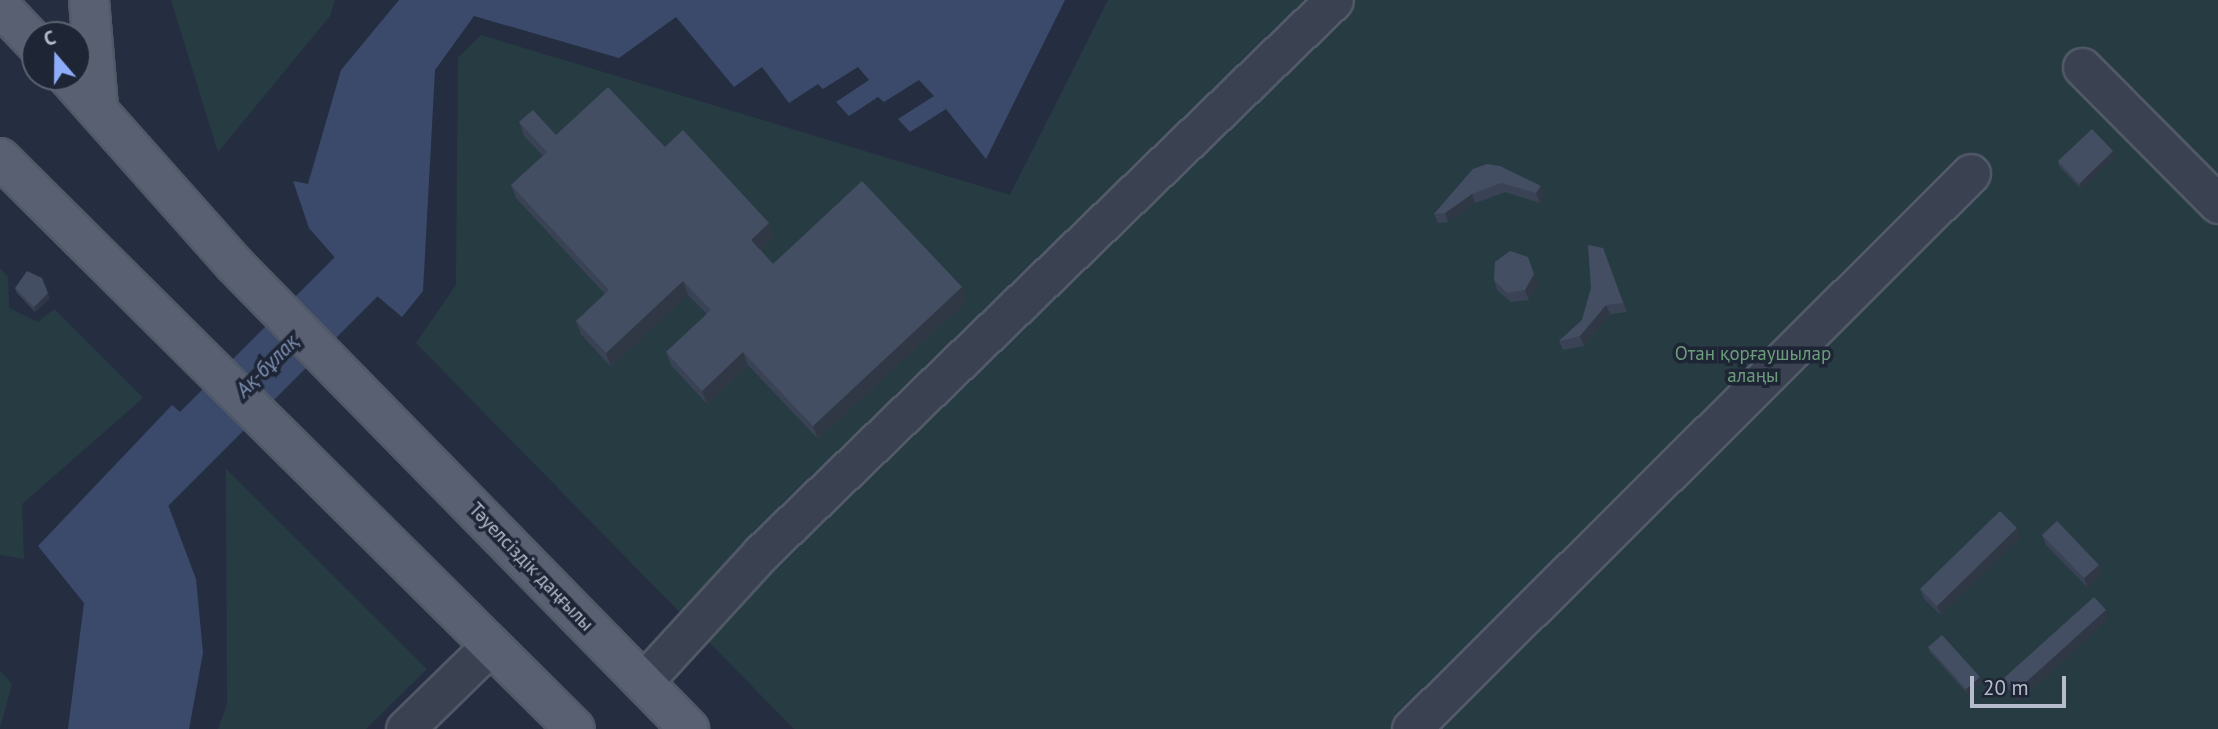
<!DOCTYPE html>
<html>
<head>
<meta charset="utf-8">
<style>
  body { margin:0 }
  #map { position:relative; width:2218px; height:729px; overflow:hidden; background:#252e41; font-family:"PT Sans",sans-serif }
  div>[style] { position:absolute }
  [style*='--x'] { left:calc(var(--x)*1px); top:calc(var(--y)*1px); width:calc(var(--w)*1px); rotate:calc(var(--a)*1deg) }
  .green>* { inset:0; background:#273c42 }
  .water>* { inset:0; background:#3b4a6a }
  .river>* { height:58px; margin:-29px; padding:0 29px; transform-origin:29px; border-radius:29px; background:#3b4a6a }
  .roads { filter:drop-shadow(2px 0 #515968) drop-shadow(-2px 0 #515968) drop-shadow(0 2px #515968) drop-shadow(0 -2px #515968) }
  .minor>* { height:37px; margin:-18.5px; padding:0 18.5px; transform-origin:18.5px; border-radius:18.5px; background:#3a4151 }
  .major>* { height:38px; margin:-19px; padding:0 19px; transform-origin:19px; border-radius:19px; background:#586071 }
  .wall>* { inset:0; background:#3a4355 }
  .shaded-wall>* { inset:0; background:#303745 }
  .building>* { inset:0; background:#444e63 }
  span { translate:-50% -50%; white-space:nowrap; text-align:center; line-height:1.15; -webkit-text-stroke:7px #1e2636; paint-order:stroke }
  .park-label { font-size:19px; color:#6d9c7c }
  .street-label { font-size:19px; color:#b6bccb }
  .water-label { font-size:21px; color:#7d8fb2; font-style:italic }
  .north { position:absolute; left:21px; top:21px; width:70px; height:70px; box-sizing:border-box; background:#1e2636; border:2px solid #5b6272; border-radius:50%; rotate:340deg; font-size:19px; font-weight:700; line-height:28px; text-align:center; color:#b6bccb }
  .north::after { content:''; display:block; margin:auto; width:24px; height:32px; background:#8dacf9; clip-path:polygon(50% 0,100% 100%,50% 72%,0 100%) }
  .scale { position:absolute; left:1970px; top:676px; width:96px; height:32px; box-sizing:border-box; border:4px solid #b6bccb; border-top:0; padding-left:9px; font-size:21px; line-height:24px; white-space:nowrap; color:#b6bccb; -webkit-text-stroke:5px #1e2636; paint-order:stroke }
</style>
</head>
<body>
<div id="map">
  <div class="green">
    <div style="clip-path:polygon(171px 0,335px 0,330px 16px,218px 152px)"></div>
    <div style="clip-path:polygon(1108px 0,2218px 0,2218px 729px,794px 729px,416px 343px,456px 285px,458px 58px,481px 35px,1010px 195px)"></div>
    <div style="clip-path:polygon(0 268px,8px 277px,9px 308px,38px 322px,54px 309px,143px 398px,22px 504px,24px 559px,0 555px)"></div>
    <div style="clip-path:polygon(226px 469px,427px 669px,366px 729px,218px 729px,227px 704px)"></div>
    <div style="clip-path:polygon(0 671px,12px 684px,0 728px)"></div>
  </div>
  <div class="water">
    <div style="clip-path:polygon(399px 0,1065px 0,986px 159px,946px 109px,910px 132px,898px 119px,934px 96px,919px 80px,884px 102px,878px 97px,849px 116px,836px 102px,869px 80px,858px 67px,823px 89px,818px 84px,789px 103px,762px 67px,734px 87px,676px 17px,619px 58px,474px 16px,435px 70px,423px 291px,402px 317px,344px 268px,309px 228px,293px 181px,308px 184px,341px 70px)"></div>
    <div style="clip-path:polygon(172px 405px,221px 448px,167px 502px,196px 579px,203px 653px,189px 729px,68px 729px,84px 603px,38px 546px)"></div>
  </div>
  <div class="river">
    <div style="--x:145;--y:488;--w:339;--a:-45"></div>
    <div style="--x:385;--y:248;--w:39;--a:-81"></div>
  </div>
  <div class="roads">
    <div class="minor">
      <div style="--x:2082;--y:67;--w:193;--a:45.2"></div>
      <div style="--x:643;--y:682;--w:175;--a:-47.5"></div>
      <div style="--x:761;--y:553;--w:796;--a:-43.98"></div>
      <div style="--x:405;--y:729;--w:120;--a:-44.3"></div>
      <div style="--x:1411;--y:729;--w:789;--a:-44.79"></div>
    </div>
    <div class="major">
      <div style="--x:89;--y:0;--w:108;--a:85.2"></div>
      <div style="--x:0;--y:6;--w:51;--a:46.6"></div>
      <div style="--x:68;--y:77;--w:250;--a:48.4"></div>
      <div style="--x:234;--y:264;--w:651;--a:45.62"></div>
      <div style="--x:0;--y:158;--w:810;--a:44.8"></div>
    </div>
  </div>
  <div class="wall">
    <div style="clip-path:polygon(519px 122px,556px 135px,665px 147px,769px 223px,774px 236px,760px 249px,773px 264px,967px 301px,818px 439px,748px 365px,707px 404px,671px 365px,666px 352px,707px 314px,688px 295px,611px 367px,581px 334px,576px 321px,605px 294px,516px 198px,511px 185px,543px 156px,524px 136px)"></div>
    <div style="clip-path:polygon(2115px 156px,2081px 189px,2059px 166px,2058px 161px)"></div>
    <div style="clip-path:polygon(1473px 169px,1544px 195px,1540px 203px,1505px 192px,1475px 203px,1448px 222px,1438px 223px,1434px 214px)"></div>
    <div style="clip-path:polygon(1603px 248px,1627px 312px,1610px 314px,1584px 346px,1563px 350px,1559px 341px,1582px 320px)"></div>
    <div style="clip-path:polygon(1494px 280px,1538px 283px,1529px 300px,1511px 302px,1497px 290px)"></div>
    <div style="clip-path:polygon(15px 288px,50px 298px,35px 312px,17px 293px)"></div>
    <div style="clip-path:polygon(2017px 528px,2020px 538px,1941px 615px,1924px 599px,1920px 589px)"></div>
    <div style="clip-path:polygon(2042px 535px,2099px 565px,2102px 574px,2088px 588px,2046px 545px)"></div>
    <div style="clip-path:polygon(2109px 619px,2019px 701px,2007px 688px,2004px 678px)"></div>
    <div style="clip-path:polygon(1928px 647px,1982px 682px,1968px 694px,1930px 652px)"></div>
  </div>
  <div class="shaded-wall">
    <div style="clip-path:polygon(2113px 151px,2115px 156px,2081px 189px,2079px 184px)"></div>
    <div style="clip-path:polygon(1541px 186px,1544px 195px,1540px 203px,1536px 193px)"></div>
    <div style="clip-path:polygon(1472px 194px,1475px 203px,1448px 222px,1445px 213px)"></div>
    <div style="clip-path:polygon(769px 223px,774px 236px,756px 253px,751px 240px)"></div>
    <div style="clip-path:polygon(1534px 274px,1538px 283px,1529px 300px,1525px 290px)"></div>
    <div style="clip-path:polygon(683px 281px,688px 295px,611px 367px,606px 353px)"></div>
    <div style="clip-path:polygon(962px 287px,967px 301px,818px 439px,813px 426px)"></div>
    <div style="clip-path:polygon(48px 293px,50px 298px,35px 312px,34px 307px)"></div>
    <div style="clip-path:polygon(1606px 305px,1610px 314px,1584px 346px,1580px 336px)"></div>
    <div style="clip-path:polygon(743px 352px,748px 365px,707px 404px,702px 391px)"></div>
    <div style="clip-path:polygon(2017px 528px,2020px 538px,1941px 615px,1937px 606px)"></div>
    <div style="clip-path:polygon(2099px 565px,2102px 574px,2088px 588px,2084px 578px)"></div>
    <div style="clip-path:polygon(2106px 610px,2109px 619px,2019px 701px,2016px 691px)"></div>
    <div style="clip-path:polygon(1980px 677px,1982px 682px,1968px 694px,1966px 689px)"></div>
  </div>
  <div class="building">
    <div style="clip-path:polygon(608px 87px,665px 147px,683px 130px,769px 223px,751px 240px,773px 264px,862px 181px,962px 287px,813px 426px,743px 352px,702px 391px,666px 352px,711px 310px,683px 281px,606px 353px,576px 321px,609px 290px,511px 185px,547px 152px,519px 122px,533px 110px,556px 135px)"></div>
    <div style="clip-path:polygon(2092px 129px,2113px 151px,2079px 184px,2058px 161px)"></div>
    <div style="clip-path:polygon(1487px 164px,1500px 166px,1541px 186px,1536px 193px,1501px 183px,1472px 194px,1445px 213px,1434px 214px,1473px 169px)"></div>
    <div style="clip-path:polygon(1588px 245px,1603px 248px,1623px 303px,1606px 305px,1580px 336px,1559px 341px,1582px 320px,1591px 288px)"></div>
    <div style="clip-path:polygon(1510px 251px,1528px 257px,1534px 274px,1525px 290px,1507px 293px,1494px 280px,1495px 262px)"></div>
    <div style="clip-path:polygon(27px 271px,42px 278px,48px 293px,34px 307px,15px 288px)"></div>
    <div style="clip-path:polygon(2000px 511px,2017px 528px,1937px 606px,1920px 589px)"></div>
    <div style="clip-path:polygon(2057px 521px,2099px 565px,2084px 578px,2042px 535px)"></div>
    <div style="clip-path:polygon(2094px 597px,2106px 610px,2016px 691px,2004px 678px)"></div>
    <div style="clip-path:polygon(1942px 635px,1980px 677px,1966px 689px,1928px 647px)"></div>
  </div>
  <div class="park-label">
    <span style="left:1753px;top:365px">Отан қорғаушылар<br>алаңы</span>
  </div>
  <div class="street-label">
    <span style="left:531px;top:567px;rotate:46deg">Тәуелсіздік даңғылы</span>
  </div>
  <div class="water-label">
    <span style="left:267px;top:366px;rotate:-45deg">Ақ-бұлақ</span>
  </div>
  <div class="north">С</div>
  <div class="scale">20 m</div>
</div>
</body>
</html>
